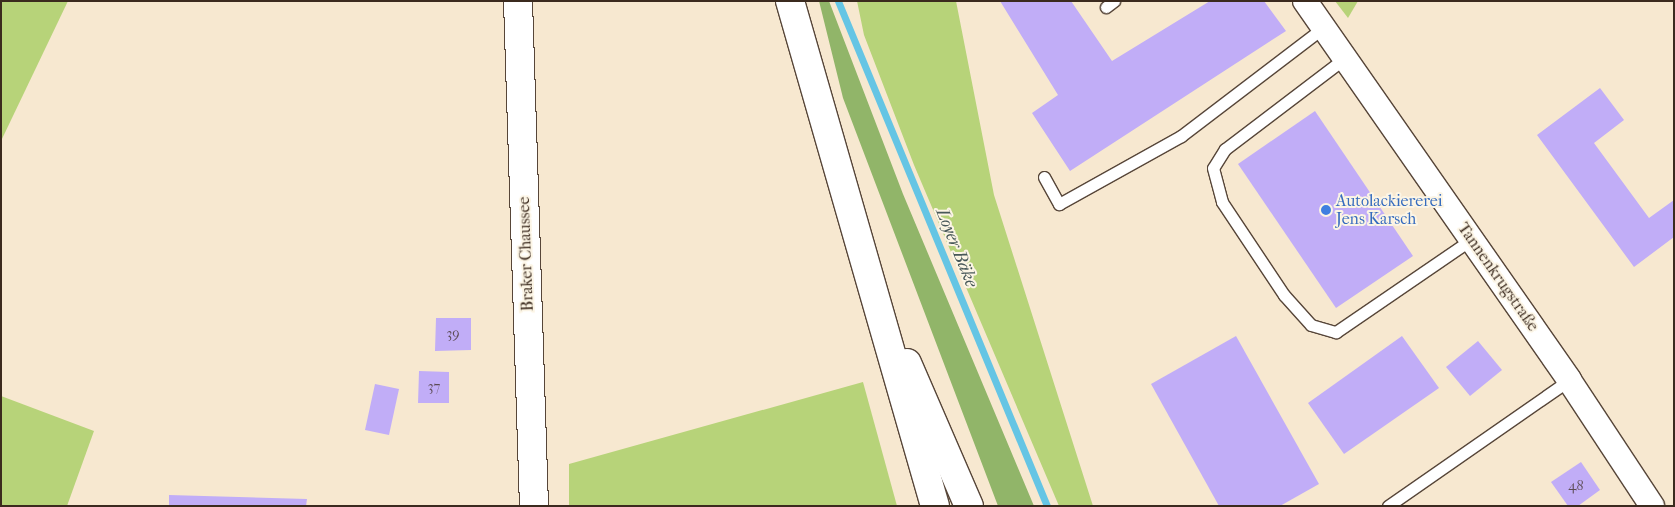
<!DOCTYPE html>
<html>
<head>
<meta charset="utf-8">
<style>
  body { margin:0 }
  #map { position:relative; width:1675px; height:507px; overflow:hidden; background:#f7e8d0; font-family:"IM FELL French Canon",serif }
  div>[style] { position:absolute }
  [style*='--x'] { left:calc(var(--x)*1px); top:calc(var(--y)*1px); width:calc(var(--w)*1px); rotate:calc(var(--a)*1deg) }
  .green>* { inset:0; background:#b7d379 }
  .forest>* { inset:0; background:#91b569 }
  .stream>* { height:7px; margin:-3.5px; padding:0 3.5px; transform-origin:3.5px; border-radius:3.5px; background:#65c5e4 }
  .building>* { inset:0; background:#c1adf7 }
  .roads { filter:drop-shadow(1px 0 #574639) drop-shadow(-1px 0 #574639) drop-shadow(0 1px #574639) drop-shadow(0 -1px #574639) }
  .service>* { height:11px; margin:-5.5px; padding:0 5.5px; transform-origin:5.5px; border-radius:5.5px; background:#fff }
  .minor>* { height:24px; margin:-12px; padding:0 12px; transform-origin:12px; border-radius:12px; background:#fff }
  .tertiary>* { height:28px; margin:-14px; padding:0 14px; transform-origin:14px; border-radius:14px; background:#fff }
  .motorway>* { height:28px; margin:-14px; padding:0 14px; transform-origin:14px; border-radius:14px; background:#fff }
  .dots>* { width:14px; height:14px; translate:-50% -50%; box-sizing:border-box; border:2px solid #fcf5e5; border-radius:50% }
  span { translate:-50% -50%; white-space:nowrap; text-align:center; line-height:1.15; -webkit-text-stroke:4px #fcf5e5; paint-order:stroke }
  .number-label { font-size:14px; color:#5c4b54 }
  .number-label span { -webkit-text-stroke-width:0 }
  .shop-label { font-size:16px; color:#366cbe }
  .left { translate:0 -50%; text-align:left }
  .street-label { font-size:16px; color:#3b2a1e }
  .water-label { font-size:18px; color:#485859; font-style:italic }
  .frame { position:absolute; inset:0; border:2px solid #3b2a1e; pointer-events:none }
</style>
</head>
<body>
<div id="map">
  <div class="green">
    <div style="clip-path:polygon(1px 1px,68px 1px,1px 141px)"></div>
    <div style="clip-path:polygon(857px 1px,956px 1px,994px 195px,1093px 506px,1059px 506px,914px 165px,864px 35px)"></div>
    <div style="clip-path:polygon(1335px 1px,1358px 1px,1348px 18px)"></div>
    <div style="clip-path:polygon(863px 382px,897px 506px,569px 506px,569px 464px)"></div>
    <div style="clip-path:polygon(1px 396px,94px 431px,67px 506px,1px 506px)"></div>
  </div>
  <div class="forest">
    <div style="clip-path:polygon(819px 1px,829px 1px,903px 194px,1034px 506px,998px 506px,843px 98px)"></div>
  </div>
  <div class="stream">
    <div style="--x:838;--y:1;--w:547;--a:67.52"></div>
  </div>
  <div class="building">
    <div style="clip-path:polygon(1000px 1px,1071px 1px,1112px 61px,1210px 1px,1264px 1px,1286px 31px,1070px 171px,1032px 113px,1058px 95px)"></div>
    <div style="clip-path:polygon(1600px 88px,1624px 120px,1594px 143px,1649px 218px,1674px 200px,1674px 237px,1634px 267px,1537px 135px)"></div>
    <div style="clip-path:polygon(1315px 111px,1413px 256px,1336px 308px,1238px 164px)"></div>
    <div style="clip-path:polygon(436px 318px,471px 318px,471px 350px,435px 351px)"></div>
    <div style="clip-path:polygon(1236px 336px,1319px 484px,1280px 506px,1219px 506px,1151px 384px)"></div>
    <div style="clip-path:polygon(1402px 336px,1439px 388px,1344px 454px,1308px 403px)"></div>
    <div style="clip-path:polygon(1478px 341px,1502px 370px,1470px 396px,1446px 367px)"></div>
    <div style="clip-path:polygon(419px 371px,449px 372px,449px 403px,418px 403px)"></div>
    <div style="clip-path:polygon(375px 384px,399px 389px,389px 435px,365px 430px)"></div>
    <div style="clip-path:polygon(1581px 462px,1600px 490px,1578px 506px,1568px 506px,1551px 482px)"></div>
    <div style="clip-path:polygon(169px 495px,307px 499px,306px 506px,169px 506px)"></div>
  </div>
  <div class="roads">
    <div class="service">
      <div style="--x:1106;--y:7;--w:10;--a:-37"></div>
      <div style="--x:1345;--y:58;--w:151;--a:142.8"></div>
      <div style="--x:1225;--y:149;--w:22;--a:122"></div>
      <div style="--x:1213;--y:168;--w:35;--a:75"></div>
      <div style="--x:1222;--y:202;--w:112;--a:56.3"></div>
      <div style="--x:1284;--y:295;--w:40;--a:48"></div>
      <div style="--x:1311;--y:325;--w:26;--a:16"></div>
      <div style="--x:1336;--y:332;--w:165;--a:-34.4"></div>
      <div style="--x:1044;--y:177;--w:31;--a:61"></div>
      <div style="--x:1059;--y:204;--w:140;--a:-29.1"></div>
      <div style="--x:1181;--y:136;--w:180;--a:-37.3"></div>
      <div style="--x:1388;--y:506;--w:221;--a:-34.8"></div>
    </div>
    <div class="minor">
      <div style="--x:1305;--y:1;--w:462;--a:55.1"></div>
      <div style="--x:1569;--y:380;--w:151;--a:56.6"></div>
    </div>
    <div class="tertiary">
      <div style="--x:518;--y:1;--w:505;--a:88.19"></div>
    </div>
    <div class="motorway">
      <div style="--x:790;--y:1;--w:525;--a:73.98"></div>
      <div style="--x:907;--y:363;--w:156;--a:66.6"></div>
    </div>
  </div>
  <div class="dots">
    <div style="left:1326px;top:210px;background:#3f7fe0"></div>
  </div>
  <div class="number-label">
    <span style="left:453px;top:334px">39</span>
    <span style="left:434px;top:387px">37</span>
    <span style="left:1576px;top:486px">48</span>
  </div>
  <div class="shop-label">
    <span class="left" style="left:1336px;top:210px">Autolackiererei<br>Jens Karsch</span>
  </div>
  <div class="street-label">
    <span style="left:526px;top:254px;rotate:-92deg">Braker Chaussee</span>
    <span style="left:1498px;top:277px;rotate:55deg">Tannenkrugstraße</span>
  </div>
  <div class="water-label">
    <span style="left:956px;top:248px;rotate:68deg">Loyer Bäke</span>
  </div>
  <div class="frame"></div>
</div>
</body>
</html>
